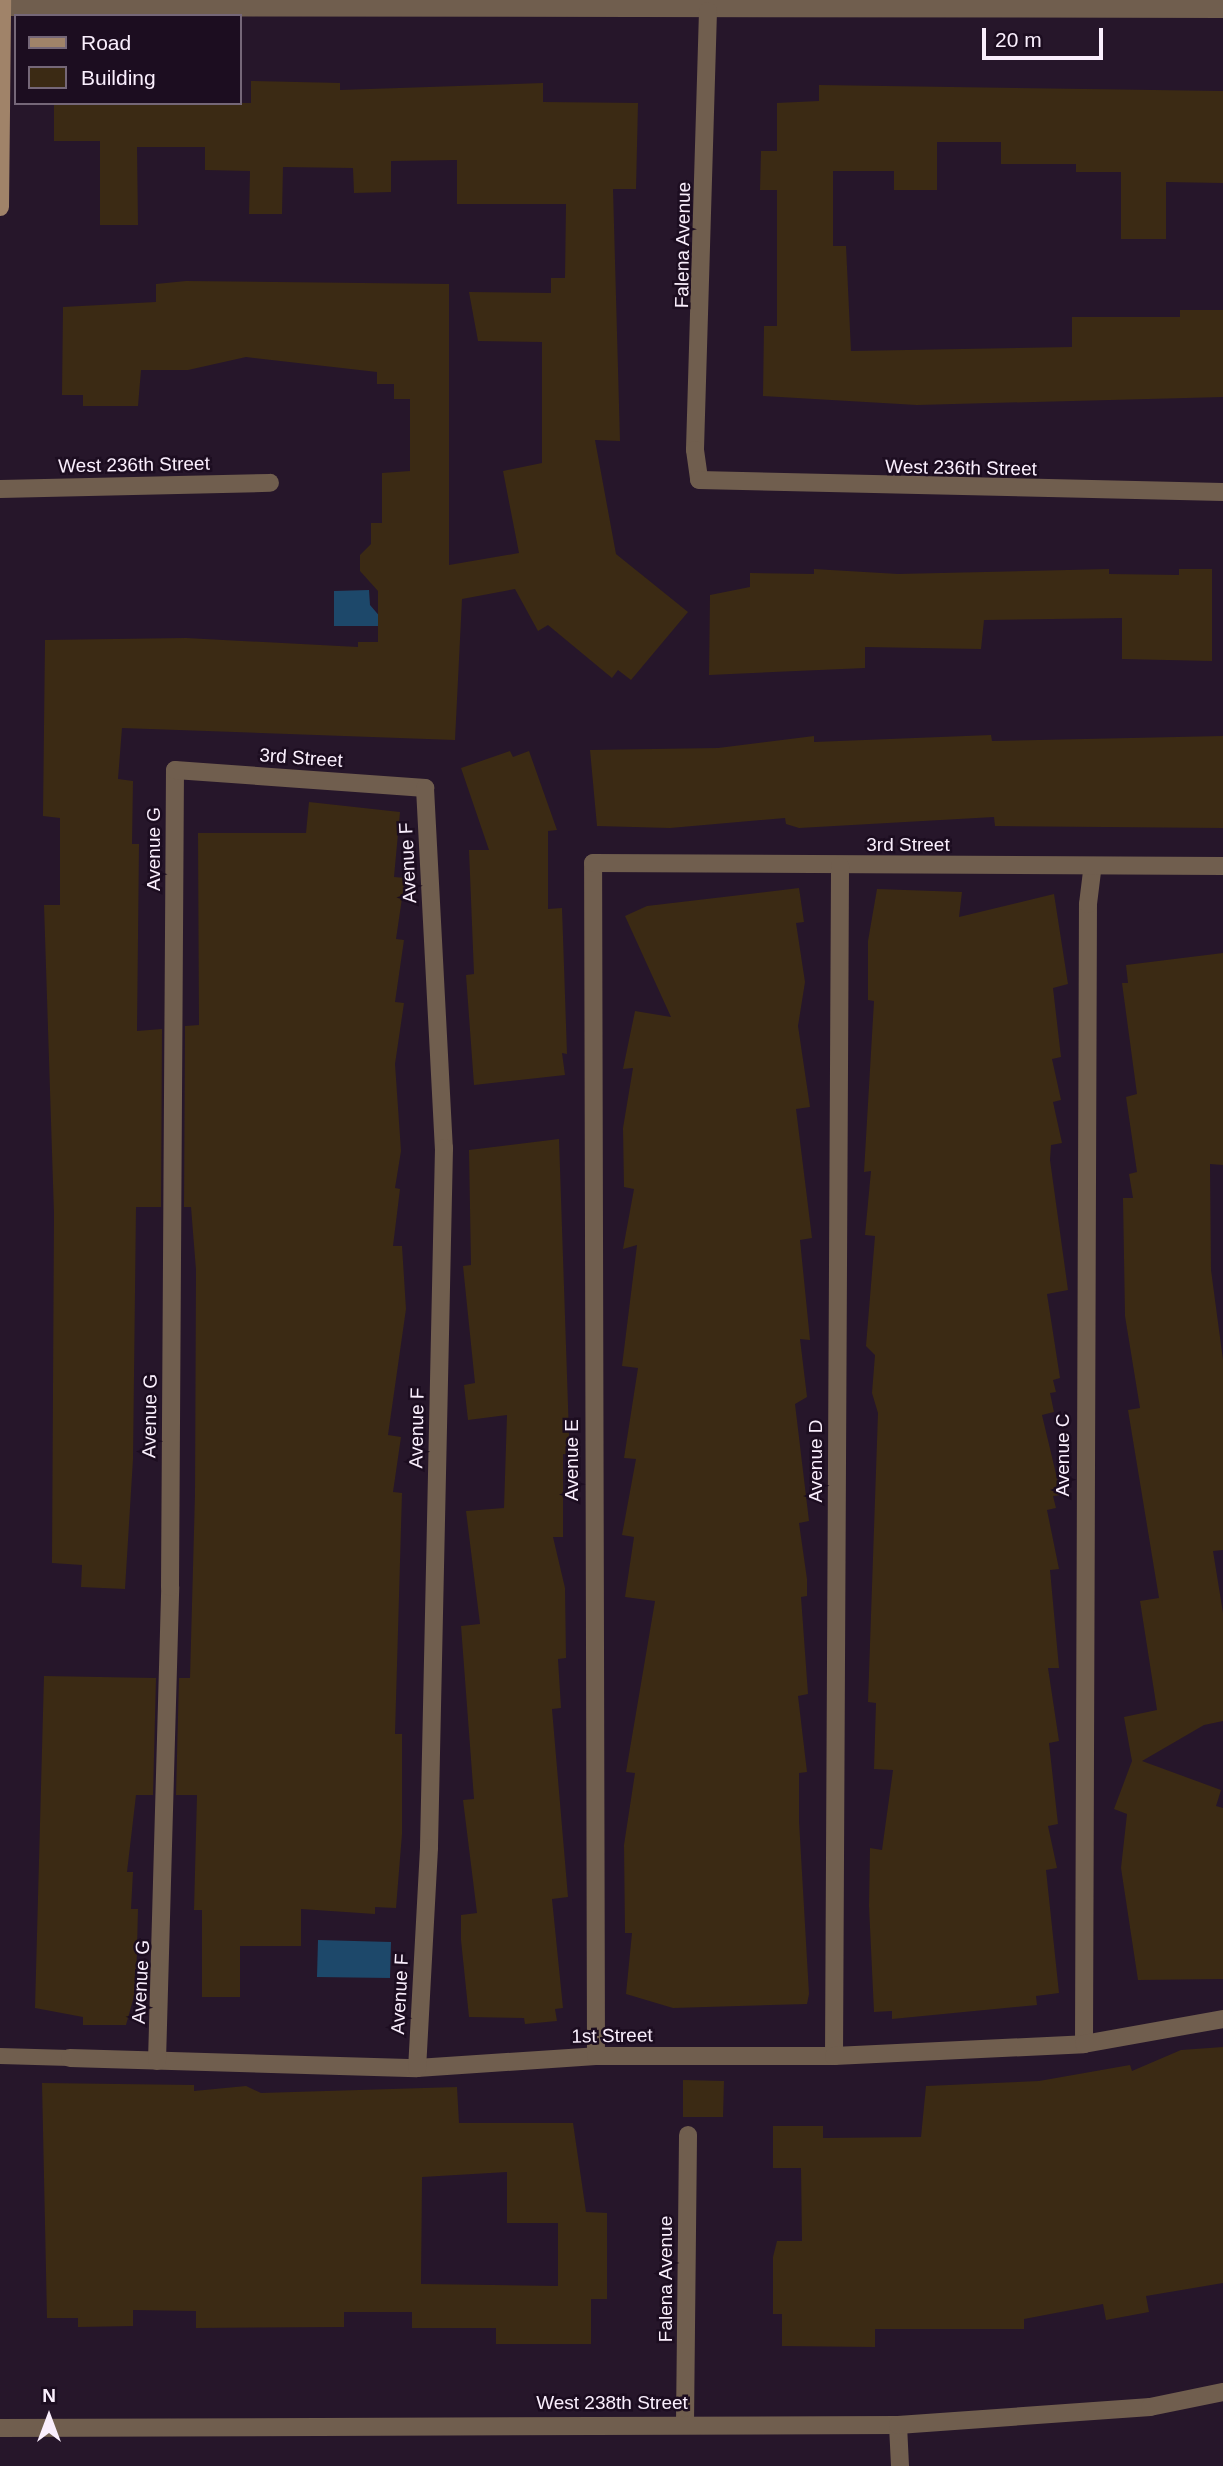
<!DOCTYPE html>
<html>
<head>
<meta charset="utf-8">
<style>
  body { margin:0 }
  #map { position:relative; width:1223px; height:2466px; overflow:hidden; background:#26162a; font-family:Helvetica,sans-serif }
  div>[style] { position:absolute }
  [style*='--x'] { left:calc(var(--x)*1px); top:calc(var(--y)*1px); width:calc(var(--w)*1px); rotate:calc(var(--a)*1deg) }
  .water>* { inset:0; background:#1d486a }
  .building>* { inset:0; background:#3b2a14 }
  .lane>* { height:16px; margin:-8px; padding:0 8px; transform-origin:8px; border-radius:8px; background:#705e4e }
  .street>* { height:18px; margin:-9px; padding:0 9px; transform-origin:9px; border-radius:9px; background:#705e4e }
  .secondary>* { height:18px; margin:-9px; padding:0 9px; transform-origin:9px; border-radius:9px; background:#a08369 }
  span { translate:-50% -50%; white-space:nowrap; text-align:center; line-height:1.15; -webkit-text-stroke:5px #1c0d20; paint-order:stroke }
  .street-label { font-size:19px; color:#faeffd }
  .legend { position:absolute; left:14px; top:14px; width:228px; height:91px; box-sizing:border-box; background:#1c0d20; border:2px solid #756778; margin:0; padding:9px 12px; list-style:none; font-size:21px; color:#faeffd }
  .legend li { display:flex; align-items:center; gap:14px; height:35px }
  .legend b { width:35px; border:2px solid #756778 }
  .north { position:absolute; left:14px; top:2382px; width:70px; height:70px; -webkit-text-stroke:5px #1c0d20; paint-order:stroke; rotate:0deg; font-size:19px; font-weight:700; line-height:28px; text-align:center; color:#faeffd }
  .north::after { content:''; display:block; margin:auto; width:24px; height:32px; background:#faeffd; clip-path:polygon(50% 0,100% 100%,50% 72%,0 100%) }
  .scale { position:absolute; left:982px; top:28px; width:121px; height:32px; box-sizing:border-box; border:4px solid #faeffd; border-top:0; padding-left:9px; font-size:21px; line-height:24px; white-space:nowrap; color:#faeffd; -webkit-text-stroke:5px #1c0d20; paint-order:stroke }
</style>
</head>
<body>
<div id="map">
  <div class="water">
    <div style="clip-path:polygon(369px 590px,370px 605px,388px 626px,334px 626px,334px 591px)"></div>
    <div style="clip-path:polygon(318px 1940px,391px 1942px,390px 1978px,317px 1977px)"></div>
  </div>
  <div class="building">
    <div style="clip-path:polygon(251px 81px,340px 83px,340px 90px,543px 83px,543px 102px,638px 103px,636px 189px,613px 189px,620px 441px,595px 440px,616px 554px,688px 612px,631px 680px,618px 670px,612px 678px,548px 625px,538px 631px,515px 589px,462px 599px,455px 740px,122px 728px,118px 779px,133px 781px,132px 844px,139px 844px,137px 1031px,162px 1029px,161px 1207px,136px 1207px,133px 1459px,125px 1589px,81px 1587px,82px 1565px,52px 1563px,54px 1214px,44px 905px,60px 905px,60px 818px,43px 816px,45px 640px,186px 638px,358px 647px,358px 642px,378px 642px,378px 591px,360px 571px,360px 555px,371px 544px,371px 523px,382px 523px,382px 473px,410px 471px,410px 399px,394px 399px,394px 384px,377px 384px,377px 372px,246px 357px,188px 370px,141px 370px,138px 406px,83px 406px,83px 395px,62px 395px,63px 307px,156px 302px,156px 284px,186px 281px,449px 284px,449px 565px,519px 553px,503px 471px,542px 463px,542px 342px,478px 341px,469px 292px,551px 293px,551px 278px,565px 278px,566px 204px,457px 204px,457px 160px,391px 161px,391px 192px,354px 193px,353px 168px,283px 167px,282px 214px,249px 214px,250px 171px,205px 170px,205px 147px,137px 147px,138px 225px,100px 225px,100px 141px,54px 141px,54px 103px,251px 103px)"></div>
    <div style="clip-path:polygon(819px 85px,1223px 91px,1223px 183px,1166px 182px,1166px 239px,1121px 239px,1121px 172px,1076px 172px,1076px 164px,1001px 164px,1001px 142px,937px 142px,937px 190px,894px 190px,894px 171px,833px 171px,833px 246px,846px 246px,851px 351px,1072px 347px,1072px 317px,1180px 317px,1180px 310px,1223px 310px,1223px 397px,917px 405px,763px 396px,764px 326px,777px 326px,777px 190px,760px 190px,761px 151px,777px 151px,777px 103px,819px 101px)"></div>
    <div style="clip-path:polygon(814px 569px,898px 574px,1109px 569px,1109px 574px,1179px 575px,1179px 569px,1212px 569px,1212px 661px,1122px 659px,1122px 618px,984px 620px,981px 649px,865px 647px,865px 668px,709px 675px,710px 595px,750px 587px,750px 573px,814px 574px)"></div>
    <div style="clip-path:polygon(991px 735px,992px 741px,1223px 736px,1223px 828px,995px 826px,994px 817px,799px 828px,786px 824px,785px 818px,670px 828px,597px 826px,590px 750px,718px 748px,814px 736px,814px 742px)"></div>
    <div style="clip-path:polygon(510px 751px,513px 757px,529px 751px,557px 830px,548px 831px,548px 909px,562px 908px,567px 1054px,562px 1053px,565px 1075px,474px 1085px,466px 975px,474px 974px,469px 850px,489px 850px,461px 768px)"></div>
    <div style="clip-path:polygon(309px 802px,400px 812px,394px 877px,405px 878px,396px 939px,404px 940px,395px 1002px,404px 1003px,395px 1064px,401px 1151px,395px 1188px,400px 1189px,393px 1246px,402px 1246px,406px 1309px,388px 1435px,401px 1437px,393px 1492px,402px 1493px,395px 1734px,402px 1734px,402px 1834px,396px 1908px,375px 1907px,375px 1914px,301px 1909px,301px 1946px,240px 1946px,240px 1997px,202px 1997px,202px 1910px,194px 1910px,197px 1795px,176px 1795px,179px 1678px,190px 1678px,195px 1494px,196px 1270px,191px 1207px,184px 1207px,185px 1026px,199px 1025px,198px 833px,306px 833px)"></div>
    <div style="clip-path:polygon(799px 888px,804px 922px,796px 923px,805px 982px,798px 1026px,810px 1107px,796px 1109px,812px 1238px,800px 1240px,810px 1340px,800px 1339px,807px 1397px,795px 1404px,809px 1521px,799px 1523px,807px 1579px,807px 1596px,801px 1597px,808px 1694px,798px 1696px,807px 1772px,799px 1773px,799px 1821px,809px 1994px,807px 2004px,673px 2008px,626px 1994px,632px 1933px,625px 1933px,624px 1845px,635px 1773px,626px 1772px,655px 1601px,625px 1597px,634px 1537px,622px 1535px,636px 1459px,624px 1458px,638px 1368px,622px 1366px,637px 1245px,623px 1249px,634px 1189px,624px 1187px,623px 1128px,633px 1068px,623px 1069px,635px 1011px,671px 1017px,625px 916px,647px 906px)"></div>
    <div style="clip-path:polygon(877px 889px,962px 892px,959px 917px,1054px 894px,1068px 984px,1053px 988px,1061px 1057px,1052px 1059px,1061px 1100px,1053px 1102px,1062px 1143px,1051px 1145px,1050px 1160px,1068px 1290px,1047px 1294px,1060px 1378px,1053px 1380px,1056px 1392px,1050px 1393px,1054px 1412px,1042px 1415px,1061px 1495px,1053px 1496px,1056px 1508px,1047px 1510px,1059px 1569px,1050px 1570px,1059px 1668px,1048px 1668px,1059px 1741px,1049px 1743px,1058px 1824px,1048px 1826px,1057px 1868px,1046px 1870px,1059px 1993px,1036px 1996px,1037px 2005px,892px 2019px,892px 2011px,874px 2012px,869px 1906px,870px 1848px,882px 1850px,893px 1770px,874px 1769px,876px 1703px,868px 1702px,878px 1413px,872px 1393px,875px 1355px,866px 1346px,875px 1236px,865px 1235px,871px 1171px,864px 1172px,874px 1001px,868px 1000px,868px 941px)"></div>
    <div style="clip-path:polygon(1223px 953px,1223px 1165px,1210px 1164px,1211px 1270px,1223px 1360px,1223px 1550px,1213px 1551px,1223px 1613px,1223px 1721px,1204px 1725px,1142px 1761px,1221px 1790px,1216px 1806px,1223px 1808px,1223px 1979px,1138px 1980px,1121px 1868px,1127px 1814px,1114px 1809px,1132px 1761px,1124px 1717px,1157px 1710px,1140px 1601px,1159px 1598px,1128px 1410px,1140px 1408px,1125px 1316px,1123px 1198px,1133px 1198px,1129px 1174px,1137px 1172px,1126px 1097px,1137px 1094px,1122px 983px,1128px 983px,1126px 965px)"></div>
    <div style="clip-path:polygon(559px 1139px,569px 1435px,569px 1455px,563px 1454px,563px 1537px,553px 1537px,565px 1588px,566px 1658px,558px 1659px,561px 1708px,552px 1709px,568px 1897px,552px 1899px,563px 2008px,555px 2009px,557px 2021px,525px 2024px,524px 2018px,469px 2017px,461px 1940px,461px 1915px,477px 1913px,463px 1800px,474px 1799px,461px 1626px,480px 1624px,466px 1511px,504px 1508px,507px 1415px,468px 1420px,464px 1385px,475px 1383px,463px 1266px,471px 1265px,469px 1150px)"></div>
    <div style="clip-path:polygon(44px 1676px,156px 1678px,153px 1795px,136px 1795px,127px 1872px,133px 1872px,131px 1909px,138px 1909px,136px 1989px,126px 2025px,83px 2025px,83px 2017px,35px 2008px)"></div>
    <div style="clip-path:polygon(1223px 2047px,1223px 2283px,1146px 2296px,1149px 2312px,1106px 2320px,1103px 2304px,1024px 2319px,1024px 2329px,875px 2329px,875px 2347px,782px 2346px,782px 2314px,773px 2314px,773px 2257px,777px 2241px,802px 2241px,801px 2168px,773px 2168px,773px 2126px,823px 2126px,823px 2138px,921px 2137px,926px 2086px,1039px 2081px,1130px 2065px,1132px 2071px,1181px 2050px)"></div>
    <div style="clip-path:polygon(683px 2080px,724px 2081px,723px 2117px,683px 2117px)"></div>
    <div style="clip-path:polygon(evenodd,42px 2083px,194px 2085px,194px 2091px,246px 2086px,261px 2093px,457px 2087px,459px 2123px,573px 2123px,586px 2212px,607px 2213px,607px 2299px,591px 2299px,591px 2344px,496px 2344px,496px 2328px,412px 2328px,412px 2312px,344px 2312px,344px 2327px,196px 2328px,196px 2311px,133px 2310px,133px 2326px,78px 2327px,78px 2318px,47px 2318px,42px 2083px,507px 2172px,507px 2223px,558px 2223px,558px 2286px,421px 2284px,422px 2177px,507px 2172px)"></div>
  </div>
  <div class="lane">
    <div style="--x:0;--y:2056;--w:70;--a:1.6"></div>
  </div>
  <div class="street">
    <div style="--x:0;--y:7;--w:1223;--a:0.09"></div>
    <div style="--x:708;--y:11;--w:439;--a:91.7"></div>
    <div style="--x:695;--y:450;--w:30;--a:82"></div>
    <div style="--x:699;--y:480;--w:524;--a:1.31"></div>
    <div style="--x:0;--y:489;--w:270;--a:-1.3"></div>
    <div style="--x:1084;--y:2044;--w:1140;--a:-89.8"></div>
    <div style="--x:1088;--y:904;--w:38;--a:-83"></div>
    <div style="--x:596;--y:2056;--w:1193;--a:-90.14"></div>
    <div style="--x:593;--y:863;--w:630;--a:0.27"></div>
    <div style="--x:834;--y:2056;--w:1190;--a:-89.71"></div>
    <div style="--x:70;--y:2058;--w:347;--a:1.7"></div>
    <div style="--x:417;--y:2068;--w:179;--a:-3.8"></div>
    <div style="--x:596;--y:2056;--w:238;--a:0"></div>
    <div style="--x:834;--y:2056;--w:250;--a:-2.7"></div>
    <div style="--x:1084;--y:2044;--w:141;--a:-10.2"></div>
    <div style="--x:157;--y:2061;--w:474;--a:-88.4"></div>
    <div style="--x:170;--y:1587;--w:817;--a:-89.65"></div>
    <div style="--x:175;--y:770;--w:251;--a:4.1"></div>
    <div style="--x:425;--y:788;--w:361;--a:87"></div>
    <div style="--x:444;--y:1148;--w:700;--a:91.23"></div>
    <div style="--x:429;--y:1848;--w:220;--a:93.1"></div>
    <div style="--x:685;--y:2423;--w:288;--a:-89.4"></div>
    <div style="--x:898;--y:2425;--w:41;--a:87.2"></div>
    <div style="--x:0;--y:2428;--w:898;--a:-0.19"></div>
    <div style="--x:898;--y:2425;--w:253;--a:-4.1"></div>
    <div style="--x:1150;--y:2407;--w:75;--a:-11.6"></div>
  </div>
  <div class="secondary">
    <div style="--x:0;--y:207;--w:207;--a:-89.4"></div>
  </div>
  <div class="street-label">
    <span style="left:683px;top:245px;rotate:-89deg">Falena Avenue</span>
    <span style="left:134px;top:465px;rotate:-1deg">West 236th Street</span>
    <span style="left:961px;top:468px;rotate:1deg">West 236th Street</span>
    <span style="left:301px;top:758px;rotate:4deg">3rd Street</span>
    <span style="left:908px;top:845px">3rd Street</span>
    <span style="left:154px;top:849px;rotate:-90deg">Avenue G</span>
    <span style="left:408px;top:863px;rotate:-93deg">Avenue F</span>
    <span style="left:150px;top:1416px;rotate:-89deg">Avenue G</span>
    <span style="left:417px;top:1428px;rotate:-89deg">Avenue F</span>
    <span style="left:1063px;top:1455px;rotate:-90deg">Avenue C</span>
    <span style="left:572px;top:1460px;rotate:-90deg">Avenue E</span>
    <span style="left:816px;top:1461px;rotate:-90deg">Avenue D</span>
    <span style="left:141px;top:1982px;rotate:-87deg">Avenue G</span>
    <span style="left:400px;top:1994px;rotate:-87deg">Avenue F</span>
    <span style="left:612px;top:2036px;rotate:-1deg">1st Street</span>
    <span style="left:666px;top:2279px;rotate:-90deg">Falena Avenue</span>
    <span style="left:612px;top:2403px">West 238th Street</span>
  </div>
  <ul class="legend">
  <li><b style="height:9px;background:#a08369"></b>Road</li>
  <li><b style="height:19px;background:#3b2a14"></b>Building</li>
  </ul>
  <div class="north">N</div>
  <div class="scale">20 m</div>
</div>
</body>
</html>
